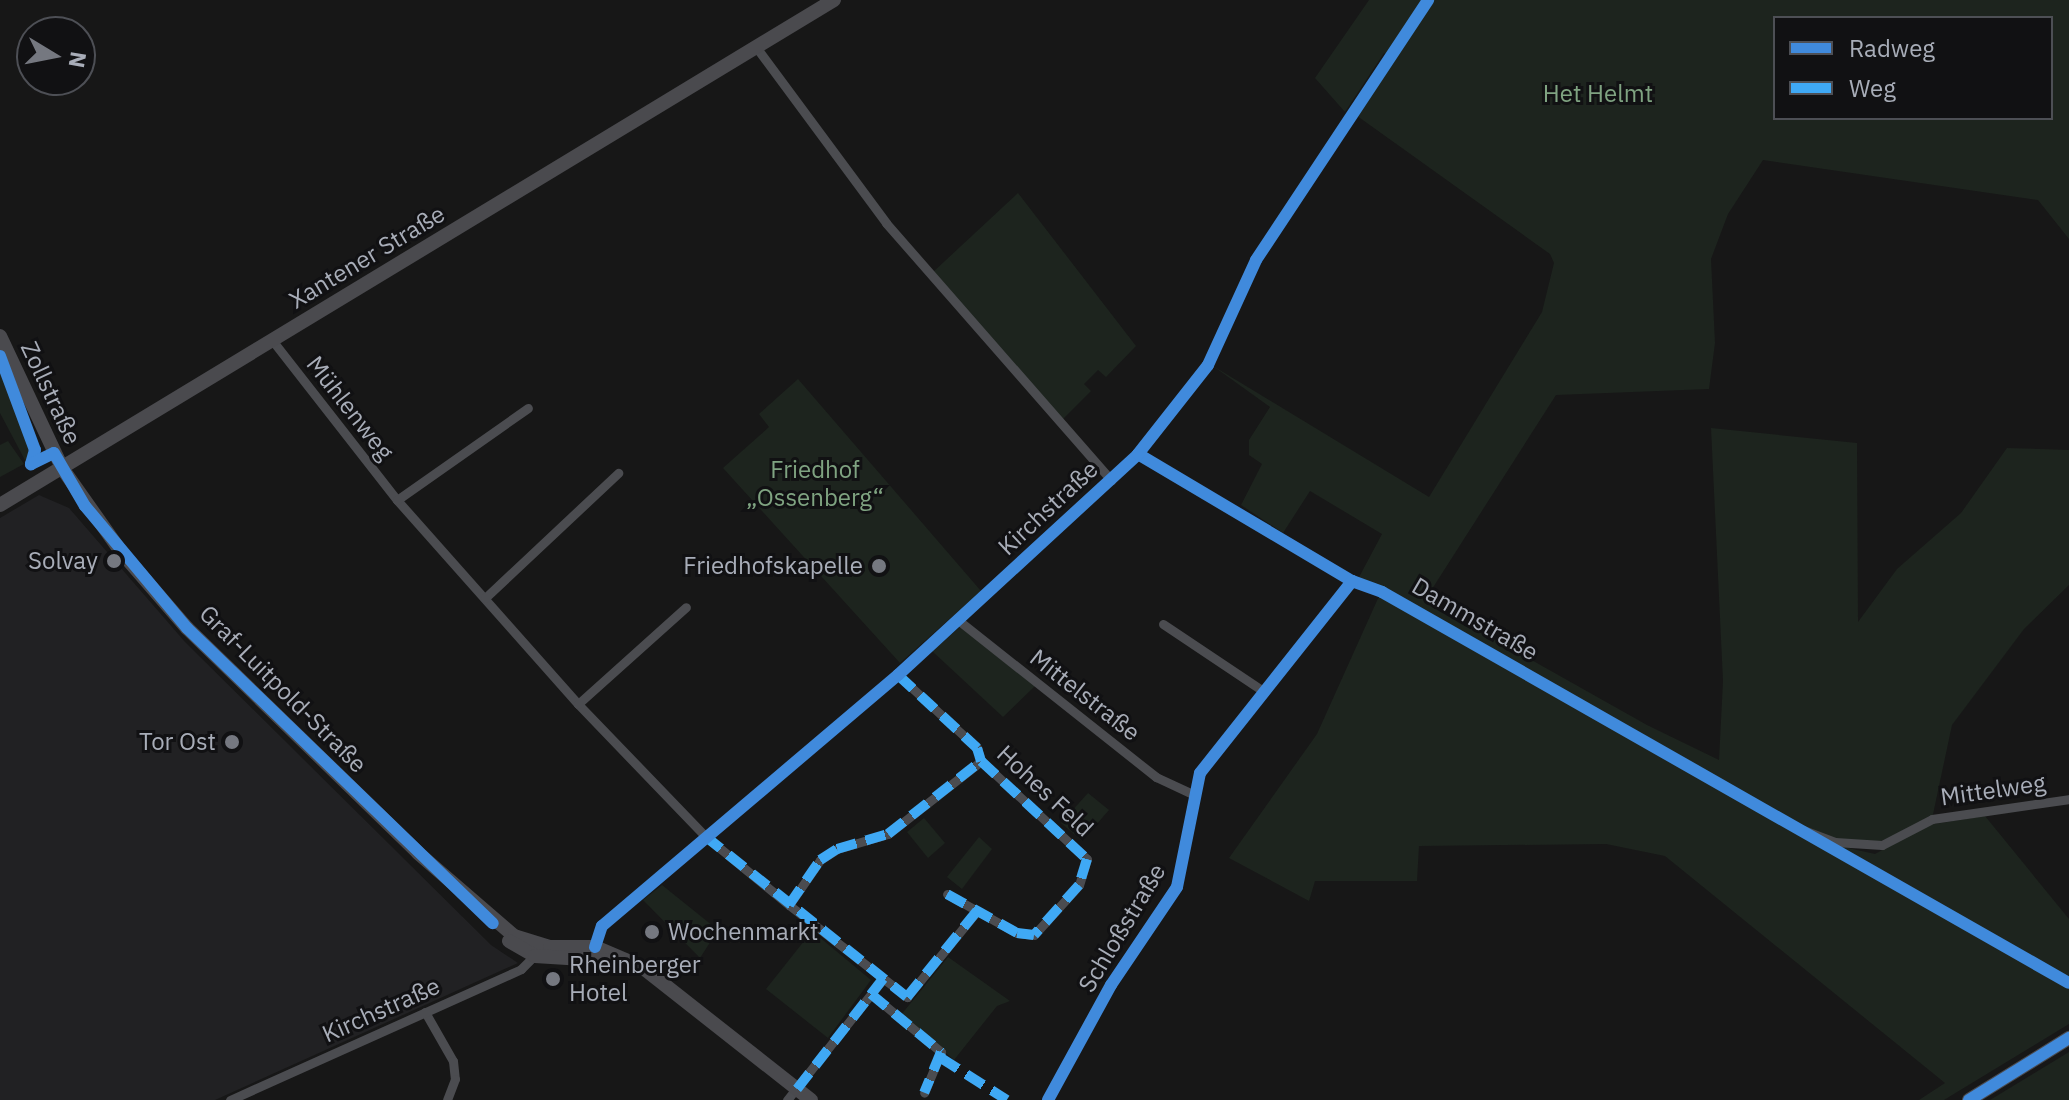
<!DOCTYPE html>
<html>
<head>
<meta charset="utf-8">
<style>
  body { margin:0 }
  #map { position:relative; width:2069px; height:1100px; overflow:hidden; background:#171717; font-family:"IBM Plex Sans",sans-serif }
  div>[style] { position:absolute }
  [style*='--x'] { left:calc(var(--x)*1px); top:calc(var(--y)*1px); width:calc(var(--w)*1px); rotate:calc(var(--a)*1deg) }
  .built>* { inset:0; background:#212123 }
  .green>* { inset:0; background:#1d241e }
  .street>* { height:9px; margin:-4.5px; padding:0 4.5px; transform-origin:4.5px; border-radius:4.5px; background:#4b4c50 }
  .secondary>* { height:14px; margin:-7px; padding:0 7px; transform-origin:7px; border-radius:7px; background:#4a4a4e }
  .quiet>* { height:10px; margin-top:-5px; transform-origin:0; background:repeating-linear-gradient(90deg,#3fa9f5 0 20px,transparent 0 30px) }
  .cycleway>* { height:12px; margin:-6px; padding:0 6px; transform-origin:6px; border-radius:6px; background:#408adc }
  .dots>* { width:22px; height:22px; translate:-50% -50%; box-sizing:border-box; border:4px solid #111113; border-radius:50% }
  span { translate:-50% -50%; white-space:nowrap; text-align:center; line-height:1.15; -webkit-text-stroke:6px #111113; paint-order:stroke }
  .park-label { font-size:24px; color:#7fa381 }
  .street-label { font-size:24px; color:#a8adb8 }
  .poi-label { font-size:24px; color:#a8adb8 }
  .right { translate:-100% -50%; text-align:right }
  .left { translate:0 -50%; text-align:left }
  .legend { position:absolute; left:1773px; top:16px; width:280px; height:104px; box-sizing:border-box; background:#111113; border:2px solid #4d4f55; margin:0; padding:10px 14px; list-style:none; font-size:24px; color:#a8adb8 }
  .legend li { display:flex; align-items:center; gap:16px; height:40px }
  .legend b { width:40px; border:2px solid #4d4f55 }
  .north { position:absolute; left:16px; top:16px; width:80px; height:80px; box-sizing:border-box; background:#111113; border:2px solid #4d4f55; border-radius:50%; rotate:100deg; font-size:22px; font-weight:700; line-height:32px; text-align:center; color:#a8adb8 }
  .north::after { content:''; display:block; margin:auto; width:28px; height:36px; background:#757880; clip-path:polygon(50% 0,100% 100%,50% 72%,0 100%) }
</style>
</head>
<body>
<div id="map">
  <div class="built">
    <div style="clip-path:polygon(39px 495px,69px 508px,185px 642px,491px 945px,518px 963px,215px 1100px,0 1100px,0 518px)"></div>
  </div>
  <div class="green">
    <div style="clip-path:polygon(evenodd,1369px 0,2069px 0,2069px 239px,2038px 200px,1763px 160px,1728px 214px,1711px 259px,1715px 343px,1709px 389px,1556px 395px,1425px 600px,1647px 725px,1719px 760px,1723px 681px,1711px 428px,1857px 443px,1858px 622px,1897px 569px,1961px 513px,2007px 448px,2069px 450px,2069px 585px,2024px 629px,1952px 725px,1932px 819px,1865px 848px,1790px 825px,1358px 579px,1382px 534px,1310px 491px,1283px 533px,1241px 505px,1262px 464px,1249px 455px,1249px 440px,1270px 407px,1213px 366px,1429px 497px,1542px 312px,1554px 263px,1550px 254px,1353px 113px,1390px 56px,1384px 53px,1345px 112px,1315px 78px,1369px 0,1775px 18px,2051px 18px,2051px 118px,1775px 118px,1775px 18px)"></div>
    <div style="clip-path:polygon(1018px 193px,1136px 346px,1106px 377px,1098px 370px,1084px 384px,1091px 391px,1062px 420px,932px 273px)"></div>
    <div style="clip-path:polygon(0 369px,29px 447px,27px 464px,0 413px)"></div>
    <div style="clip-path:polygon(798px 379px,981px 591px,900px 663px,723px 468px,769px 427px,759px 414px)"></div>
    <div style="clip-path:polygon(8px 441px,24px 464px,0 477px,0 445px)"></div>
    <div style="clip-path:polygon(1380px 594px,2069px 985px,2069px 1024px,1944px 1100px,1919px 1100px,1945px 1083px,1665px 856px,1606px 844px,1419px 846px,1417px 881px,1315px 881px,1309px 901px,1229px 858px,1317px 734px)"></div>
    <div style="clip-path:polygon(960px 627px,1035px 686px,1003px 717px,932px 651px)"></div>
    <div style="clip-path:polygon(1088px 793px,1109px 810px,1082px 841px,1061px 823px)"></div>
    <div style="clip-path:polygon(1985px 816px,2069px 919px,2069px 980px,1830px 844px,1875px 854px,1928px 825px)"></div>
    <div style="clip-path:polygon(924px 818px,945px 843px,928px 858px,907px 832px)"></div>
    <div style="clip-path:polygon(979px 837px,992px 849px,962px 889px,947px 877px)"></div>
    <div style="clip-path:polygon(662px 885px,718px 930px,700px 958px,643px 900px)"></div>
    <div style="clip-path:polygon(812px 931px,871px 980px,828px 1038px,766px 989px)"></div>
    <div style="clip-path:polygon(948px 957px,1010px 1001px,997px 1006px,954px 1060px,901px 1015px)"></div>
    <div style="clip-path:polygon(2069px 1052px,2069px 1100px,1990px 1100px)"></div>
  </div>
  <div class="street">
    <div style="--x:756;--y:47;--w:219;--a:53.5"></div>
    <div style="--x:886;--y:223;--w:342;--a:48.8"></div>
    <div style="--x:272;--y:340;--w:203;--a:52"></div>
    <div style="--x:397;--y:500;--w:273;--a:48.4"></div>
    <div style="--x:578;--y:704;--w:183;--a:46.1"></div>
    <div style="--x:705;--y:836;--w:109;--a:39.4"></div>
    <div style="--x:789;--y:905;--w:150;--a:37.9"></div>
    <div style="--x:907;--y:997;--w:111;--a:-50.9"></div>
    <div style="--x:1138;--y:454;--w:249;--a:30.7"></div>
    <div style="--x:1352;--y:581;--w:32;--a:20"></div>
    <div style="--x:1382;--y:592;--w:470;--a:29.7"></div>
    <div style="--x:1790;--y:825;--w:48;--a:20.7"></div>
    <div style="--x:1835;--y:842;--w:47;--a:3.7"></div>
    <div style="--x:1882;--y:845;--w:56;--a:-27.5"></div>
    <div style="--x:1932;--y:819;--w:138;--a:-8.3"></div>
    <div style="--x:397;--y:500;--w:160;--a:-35.1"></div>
    <div style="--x:485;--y:598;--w:183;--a:-43.2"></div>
    <div style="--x:958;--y:620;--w:253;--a:38.4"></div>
    <div style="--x:1156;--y:777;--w:40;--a:25"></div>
    <div style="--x:1163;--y:624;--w:120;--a:33.8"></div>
    <div style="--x:898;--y:675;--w:108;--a:42.7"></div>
    <div style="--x:977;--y:748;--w:14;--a:73"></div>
    <div style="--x:981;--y:761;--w:144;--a:42.8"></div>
    <div style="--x:1087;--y:859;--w:27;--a:107"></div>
    <div style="--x:1079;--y:885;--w:67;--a:132"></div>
    <div style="--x:1034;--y:935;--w:17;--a:-173"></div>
    <div style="--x:1017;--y:933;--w:80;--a:-150.9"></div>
    <div style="--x:578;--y:704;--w:145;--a:-41.9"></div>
    <div style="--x:789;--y:905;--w:55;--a:-55.4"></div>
    <div style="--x:820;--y:860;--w:20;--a:-33"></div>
    <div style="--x:837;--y:849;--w:53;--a:-16.4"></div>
    <div style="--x:888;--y:834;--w:118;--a:-38.1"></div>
    <div style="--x:594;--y:950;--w:25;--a:-72"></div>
    <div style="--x:602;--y:926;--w:388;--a:-40.3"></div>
    <div style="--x:898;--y:675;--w:326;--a:-42.6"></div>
    <div style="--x:1138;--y:454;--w:113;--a:-51.8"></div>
    <div style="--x:1208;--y:365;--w:115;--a:-65.4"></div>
    <div style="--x:1256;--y:260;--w:312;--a:-56.5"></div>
    <div style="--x:871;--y:994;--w:91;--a:39.6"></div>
    <div style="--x:941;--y:1052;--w:44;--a:112.5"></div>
    <div style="--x:425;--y:1012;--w:56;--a:60.3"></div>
    <div style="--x:453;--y:1061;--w:18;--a:84"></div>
    <div style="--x:455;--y:1079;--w:22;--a:111"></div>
    <div style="--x:230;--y:1100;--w:319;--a:-24.2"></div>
    <div style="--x:521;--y:969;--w:21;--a:-45"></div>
    <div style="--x:787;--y:1100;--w:154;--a:-51.6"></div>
    <div style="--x:1048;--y:1100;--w:131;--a:-61.3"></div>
    <div style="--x:1111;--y:985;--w:118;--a:-56"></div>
    <div style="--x:1177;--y:887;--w:116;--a:-78.6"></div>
    <div style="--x:1200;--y:773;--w:245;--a:-51.6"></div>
  </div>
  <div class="secondary">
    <div style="--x:0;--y:336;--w:146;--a:64.8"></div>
    <div style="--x:62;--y:468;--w:104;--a:54.8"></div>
    <div style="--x:122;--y:553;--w:99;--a:49.1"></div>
    <div style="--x:187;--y:628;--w:322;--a:44.2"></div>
    <div style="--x:418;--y:853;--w:127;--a:40.8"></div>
    <div style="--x:514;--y:936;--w:38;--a:17"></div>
    <div style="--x:550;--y:947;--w:45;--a:0"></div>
    <div style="--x:595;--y:947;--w:51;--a:23.1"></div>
    <div style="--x:642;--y:967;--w:215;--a:38.2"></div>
    <div style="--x:0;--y:505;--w:975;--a:-31.2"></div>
    <div style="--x:509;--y:941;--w:30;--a:30"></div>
    <div style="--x:535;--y:956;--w:80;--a:3.6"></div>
    <div style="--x:1969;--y:1100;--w:118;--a:-31.8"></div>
  </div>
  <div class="quiet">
    <div style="--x:898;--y:675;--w:108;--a:42.7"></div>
    <div style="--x:977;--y:748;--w:14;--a:73"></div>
    <div style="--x:981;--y:761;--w:144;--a:42.8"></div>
    <div style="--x:1087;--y:859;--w:27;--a:107"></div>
    <div style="--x:1079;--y:885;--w:67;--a:132"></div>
    <div style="--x:1034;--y:935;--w:17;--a:-173"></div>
    <div style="--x:1017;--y:933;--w:80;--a:-150.9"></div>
    <div style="--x:705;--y:836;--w:258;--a:38.6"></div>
    <div style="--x:907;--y:997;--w:111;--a:-50.9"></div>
    <div style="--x:789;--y:905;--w:55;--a:-55.4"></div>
    <div style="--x:820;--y:860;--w:20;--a:-33"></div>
    <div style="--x:837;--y:849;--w:53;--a:-16.4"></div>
    <div style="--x:888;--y:834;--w:118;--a:-38.1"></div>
    <div style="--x:871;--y:994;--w:91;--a:39.6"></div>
    <div style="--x:941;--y:1052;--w:44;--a:112.5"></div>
    <div style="--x:941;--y:1058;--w:78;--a:32.5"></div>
    <div style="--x:797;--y:1089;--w:140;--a:-52"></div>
  </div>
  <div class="cycleway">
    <div style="--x:0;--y:356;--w:100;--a:69.6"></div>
    <div style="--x:35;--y:450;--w:15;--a:106"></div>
    <div style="--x:1138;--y:454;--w:249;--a:30.7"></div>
    <div style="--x:1352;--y:581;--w:32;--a:20"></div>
    <div style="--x:1382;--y:592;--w:790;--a:29.65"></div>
    <div style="--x:31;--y:464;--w:25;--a:-26"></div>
    <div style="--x:54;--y:453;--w:61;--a:59.7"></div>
    <div style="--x:85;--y:506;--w:159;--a:50.1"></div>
    <div style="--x:187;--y:628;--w:425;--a:44"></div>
    <div style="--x:595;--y:947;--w:22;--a:-72"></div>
    <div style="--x:602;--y:926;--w:388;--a:-40.3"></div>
    <div style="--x:898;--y:675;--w:326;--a:-42.6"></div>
    <div style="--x:1138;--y:454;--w:113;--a:-51.8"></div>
    <div style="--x:1208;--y:365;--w:115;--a:-65.4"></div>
    <div style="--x:1256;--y:260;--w:312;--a:-56.5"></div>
    <div style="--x:1048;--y:1100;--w:131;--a:-61.3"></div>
    <div style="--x:1111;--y:985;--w:118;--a:-56"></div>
    <div style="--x:1177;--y:887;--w:116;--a:-78.6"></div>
    <div style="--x:1200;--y:773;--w:245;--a:-51.6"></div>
    <div style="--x:1969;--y:1100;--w:118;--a:-31.8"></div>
  </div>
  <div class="dots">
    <div style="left:114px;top:561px;background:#757880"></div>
    <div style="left:879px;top:566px;background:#757880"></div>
    <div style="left:232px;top:742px;background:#757880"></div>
    <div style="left:652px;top:932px;background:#757880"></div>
    <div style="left:553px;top:979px;background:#757880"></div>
  </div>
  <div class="park-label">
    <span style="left:1598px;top:94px">Het Helmt</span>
    <span style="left:815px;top:484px">Friedhof<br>„Ossenberg“</span>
  </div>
  <div class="street-label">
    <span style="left:367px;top:257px;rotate:-31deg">Xantener Straße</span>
    <span style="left:51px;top:393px;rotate:65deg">Zollstraße</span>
    <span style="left:350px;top:408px;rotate:52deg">Mühlenweg</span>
    <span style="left:1048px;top:508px;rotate:-43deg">Kirchstraße</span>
    <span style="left:1475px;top:619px;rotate:30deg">Dammstraße</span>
    <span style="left:283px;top:689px;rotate:45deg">Graf-Luitpold-Straße</span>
    <span style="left:1085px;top:695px;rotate:38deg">Mittelstraße</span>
    <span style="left:1993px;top:790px;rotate:-8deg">Mittelweg</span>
    <span style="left:1045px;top:791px;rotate:43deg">Hohes Feld</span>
    <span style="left:1122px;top:928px;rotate:-59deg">Schloßstraße</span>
    <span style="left:381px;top:1010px;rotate:-24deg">Kirchstraße</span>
  </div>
  <div class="poi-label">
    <span class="right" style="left:98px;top:561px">Solvay</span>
    <span class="right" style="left:863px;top:566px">Friedhofskapelle</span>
    <span class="right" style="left:216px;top:742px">Tor Ost</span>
    <span class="left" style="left:668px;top:932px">Wochenmarkt</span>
    <span class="left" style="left:569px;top:979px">Rheinberger<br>Hotel</span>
  </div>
  <ul class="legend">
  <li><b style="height:10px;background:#408adc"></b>Radweg</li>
  <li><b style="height:10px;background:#3fa9f5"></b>Weg</li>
  </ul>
  <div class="north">N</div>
</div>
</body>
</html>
